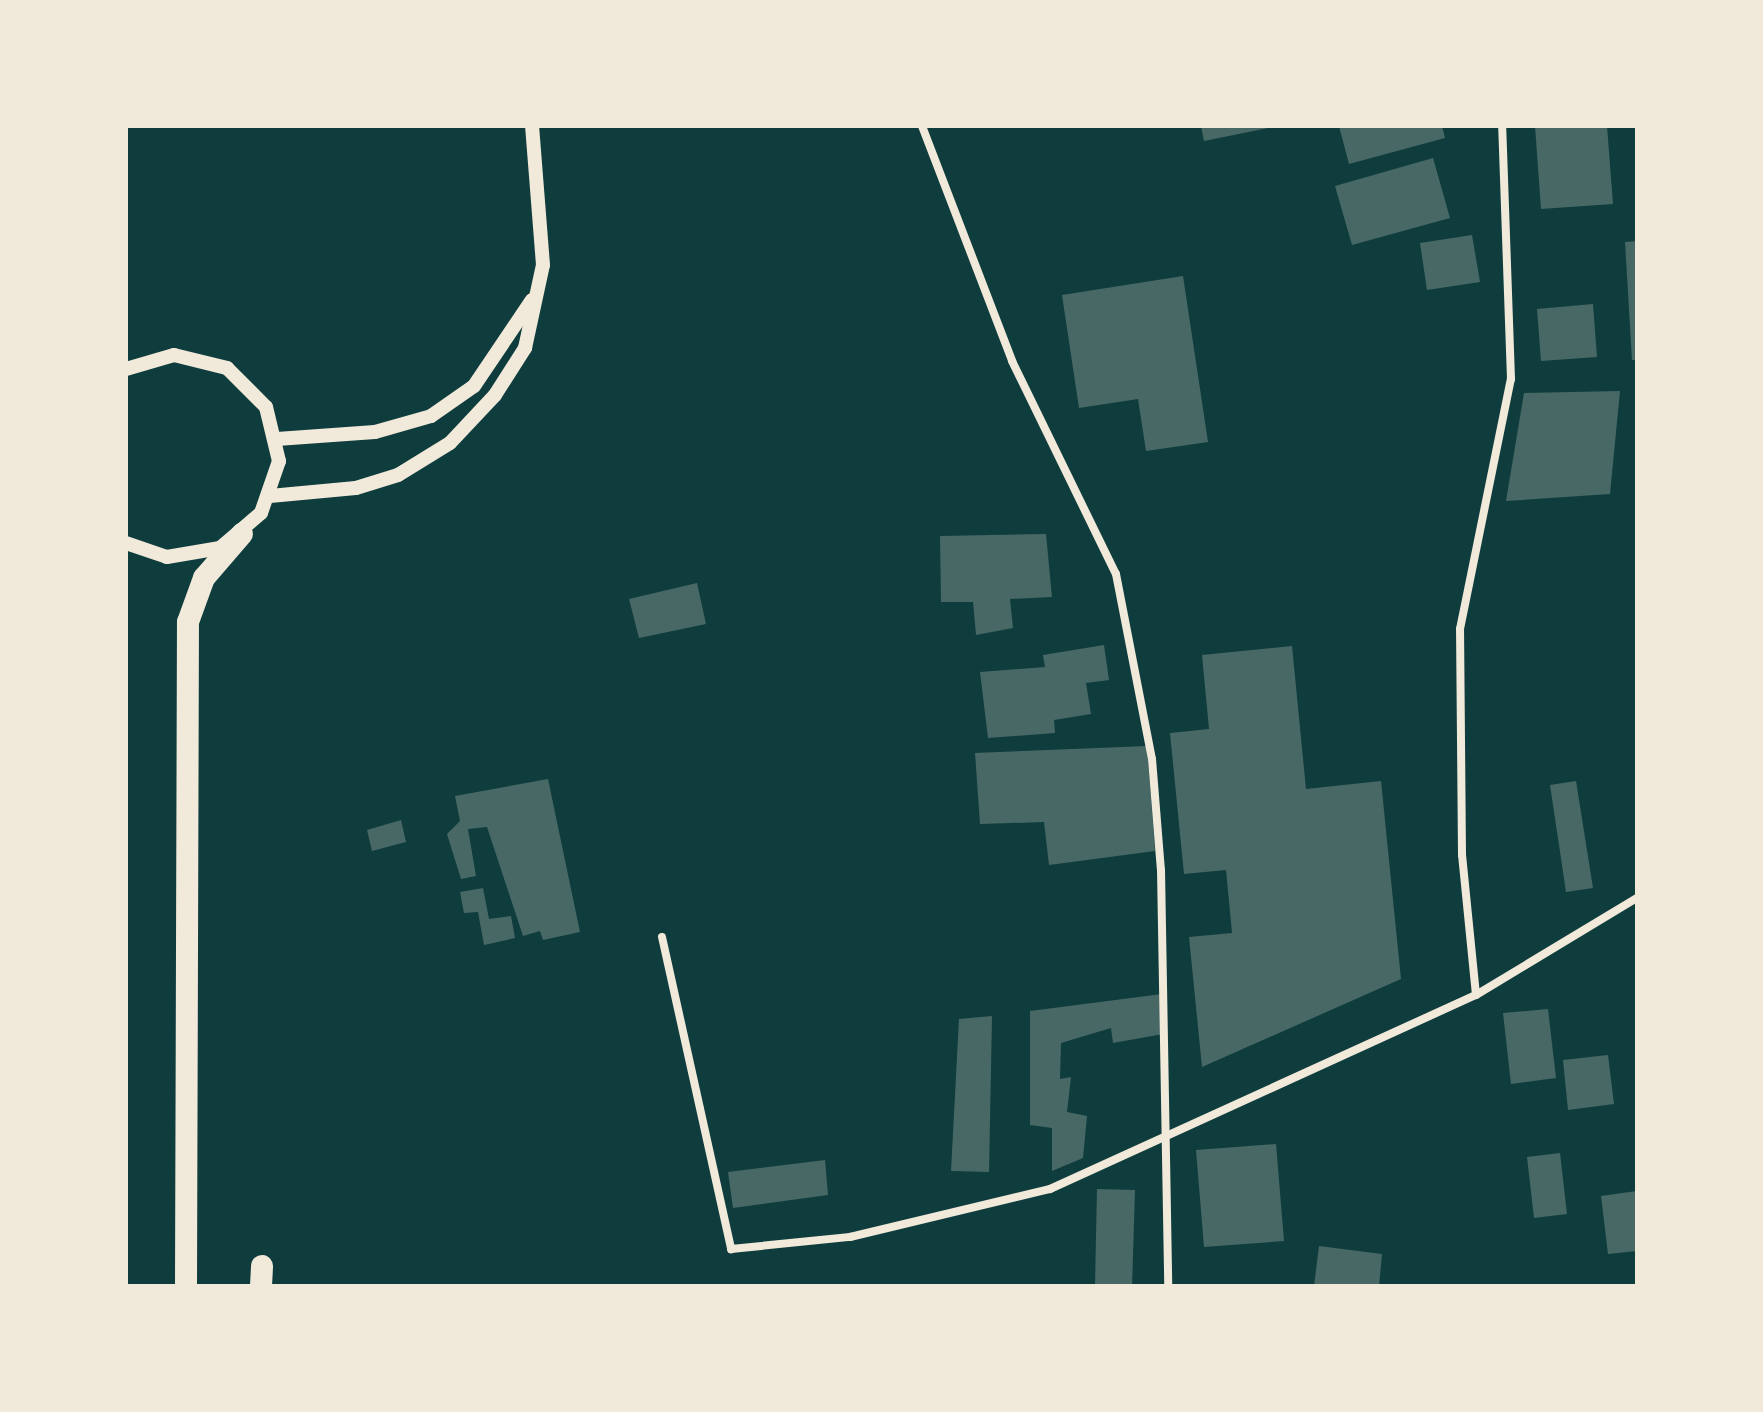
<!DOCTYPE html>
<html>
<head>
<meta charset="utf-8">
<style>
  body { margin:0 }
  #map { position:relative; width:1763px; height:1412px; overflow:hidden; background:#0f3d3e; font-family:Mulish,sans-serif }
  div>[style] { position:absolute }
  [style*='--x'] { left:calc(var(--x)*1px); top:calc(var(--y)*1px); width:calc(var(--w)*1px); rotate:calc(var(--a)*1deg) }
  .building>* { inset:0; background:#486865 }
  .minor>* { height:8px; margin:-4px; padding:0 4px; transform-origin:4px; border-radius:4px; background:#f1e9da }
  .tertiary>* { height:14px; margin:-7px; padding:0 7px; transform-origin:7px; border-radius:7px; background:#f1e9da }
  .trunk>* { height:22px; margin:-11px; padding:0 11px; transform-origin:11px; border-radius:11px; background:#f1e9da }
  span { translate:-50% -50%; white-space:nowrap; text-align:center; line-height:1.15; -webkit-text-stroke:7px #f1e9da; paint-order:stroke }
  .frame { position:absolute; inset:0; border:128px solid #f1e9da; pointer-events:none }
</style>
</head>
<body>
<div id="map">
  <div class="building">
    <div style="clip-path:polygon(1201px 126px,1272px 126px,1273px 127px,1204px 141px)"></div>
    <div style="clip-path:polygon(1339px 126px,1442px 126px,1445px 138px,1349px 164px)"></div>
    <div style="clip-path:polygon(1535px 126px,1607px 126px,1613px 204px,1541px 209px)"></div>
    <div style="clip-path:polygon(1433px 158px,1450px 218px,1352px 245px,1335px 186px)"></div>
    <div style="clip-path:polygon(1472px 235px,1480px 282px,1427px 290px,1420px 243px)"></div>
    <div style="clip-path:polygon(1637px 241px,1637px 360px,1632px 360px,1625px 242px)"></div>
    <div style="clip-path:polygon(1183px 276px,1208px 442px,1146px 451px,1138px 399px,1079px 408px,1062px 295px)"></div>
    <div style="clip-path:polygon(1593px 304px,1597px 357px,1541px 361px,1537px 309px)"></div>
    <div style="clip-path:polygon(1620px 391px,1610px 494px,1506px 501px,1524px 393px)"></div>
    <div style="clip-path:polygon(1046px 534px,1052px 597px,1010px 599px,1013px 628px,976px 635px,973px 602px,941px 602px,940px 536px)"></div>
    <div style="clip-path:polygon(697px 583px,706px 624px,639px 638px,629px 599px)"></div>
    <div style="clip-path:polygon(1104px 645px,1109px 680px,1086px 683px,1091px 714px,1054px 720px,1055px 733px,988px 738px,980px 672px,1045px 667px,1043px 655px)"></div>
    <div style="clip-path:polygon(1292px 646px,1306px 789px,1381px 781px,1401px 979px,1202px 1067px,1189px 937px,1232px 933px,1226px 870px,1184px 874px,1170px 733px,1209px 729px,1202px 655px)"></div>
    <div style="clip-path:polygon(1147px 746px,1155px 851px,1049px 865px,1044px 822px,980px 824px,975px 753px)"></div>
    <div style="clip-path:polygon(548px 779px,580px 932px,543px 940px,540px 931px,523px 936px,487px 827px,468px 829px,476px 876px,461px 879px,447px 834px,460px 821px,455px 796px)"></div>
    <div style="clip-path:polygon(1576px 781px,1593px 888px,1566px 892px,1550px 785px)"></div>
    <div style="clip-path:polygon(401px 820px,406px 842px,372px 851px,367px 830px)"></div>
    <div style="clip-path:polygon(483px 888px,489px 919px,511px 916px,515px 938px,484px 945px,478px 912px,464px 913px,460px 892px)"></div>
    <div style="clip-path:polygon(1162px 994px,1163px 1034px,1113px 1043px,1111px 1028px,1061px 1043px,1060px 1079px,1071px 1077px,1067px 1112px,1087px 1116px,1083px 1158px,1052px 1171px,1052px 1128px,1030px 1125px,1030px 1011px)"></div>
    <div style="clip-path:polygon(1548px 1009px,1556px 1078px,1511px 1084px,1503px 1013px)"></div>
    <div style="clip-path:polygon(992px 1016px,989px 1172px,951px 1171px,959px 1019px)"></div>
    <div style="clip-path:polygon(1608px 1055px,1614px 1104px,1568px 1110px,1563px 1060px)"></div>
    <div style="clip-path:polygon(1276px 1144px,1284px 1241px,1204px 1247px,1196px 1150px)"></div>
    <div style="clip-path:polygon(1560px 1153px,1567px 1214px,1534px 1218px,1527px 1157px)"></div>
    <div style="clip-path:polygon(825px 1160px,828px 1195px,733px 1208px,728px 1172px)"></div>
    <div style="clip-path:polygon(1097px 1189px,1135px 1190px,1132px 1286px,1095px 1286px)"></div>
    <div style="clip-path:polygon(1637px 1191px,1637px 1251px,1608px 1254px,1601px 1196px)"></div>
    <div style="clip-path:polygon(1319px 1246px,1382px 1254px,1379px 1286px,1314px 1286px)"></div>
  </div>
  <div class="minor">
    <div style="--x:922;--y:126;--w:252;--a:69"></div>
    <div style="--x:1012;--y:361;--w:237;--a:64"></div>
    <div style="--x:1116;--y:574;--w:188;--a:79"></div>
    <div style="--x:1152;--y:759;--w:111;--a:85.4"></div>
    <div style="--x:1161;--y:870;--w:416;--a:89"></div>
    <div style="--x:662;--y:937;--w:320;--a:77.5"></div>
    <div style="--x:731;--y:1249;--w:120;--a:-5.8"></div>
    <div style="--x:850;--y:1237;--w:206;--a:-13.5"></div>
    <div style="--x:1050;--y:1189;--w:468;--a:-24.5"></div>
    <div style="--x:1476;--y:995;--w:188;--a:-31.1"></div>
    <div style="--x:1476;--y:995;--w:141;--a:-95.7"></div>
    <div style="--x:1462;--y:855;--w:226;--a:-90.5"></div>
    <div style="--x:1460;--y:629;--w:255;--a:-78.5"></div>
    <div style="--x:1511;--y:379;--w:253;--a:-92"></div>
  </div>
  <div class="tertiary">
    <div style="--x:126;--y:369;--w:50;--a:-16.3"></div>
    <div style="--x:174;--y:355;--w:55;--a:13.8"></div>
    <div style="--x:227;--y:368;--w:55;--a:45"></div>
    <div style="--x:266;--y:407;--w:56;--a:76.5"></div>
    <div style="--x:279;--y:461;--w:55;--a:109.1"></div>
    <div style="--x:261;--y:513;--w:54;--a:139.5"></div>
    <div style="--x:220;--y:548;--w:54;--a:170.4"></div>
    <div style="--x:167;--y:557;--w:43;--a:-161.1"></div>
    <div style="--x:277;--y:439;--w:98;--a:-4.1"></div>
    <div style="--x:375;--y:432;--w:58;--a:-15.9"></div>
    <div style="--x:431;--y:416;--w:52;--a:-34.9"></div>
    <div style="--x:474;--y:386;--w:104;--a:-56"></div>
    <div style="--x:270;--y:496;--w:86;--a:-5.3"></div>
    <div style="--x:356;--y:488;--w:44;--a:-17.2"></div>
    <div style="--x:398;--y:475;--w:61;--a:-31.6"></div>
    <div style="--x:450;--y:443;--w:66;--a:-46.8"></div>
    <div style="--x:495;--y:395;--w:56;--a:-57.4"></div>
    <div style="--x:525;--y:348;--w:85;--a:-77.8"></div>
    <div style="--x:543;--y:265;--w:139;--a:-94.5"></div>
  </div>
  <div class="trunk">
    <div style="--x:186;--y:1286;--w:664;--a:-89.83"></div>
    <div style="--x:188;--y:622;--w:47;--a:-70"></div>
    <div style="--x:204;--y:578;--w:58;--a:-49.2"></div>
    <div style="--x:261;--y:1286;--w:20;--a:-87"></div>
  </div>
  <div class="frame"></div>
</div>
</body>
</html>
